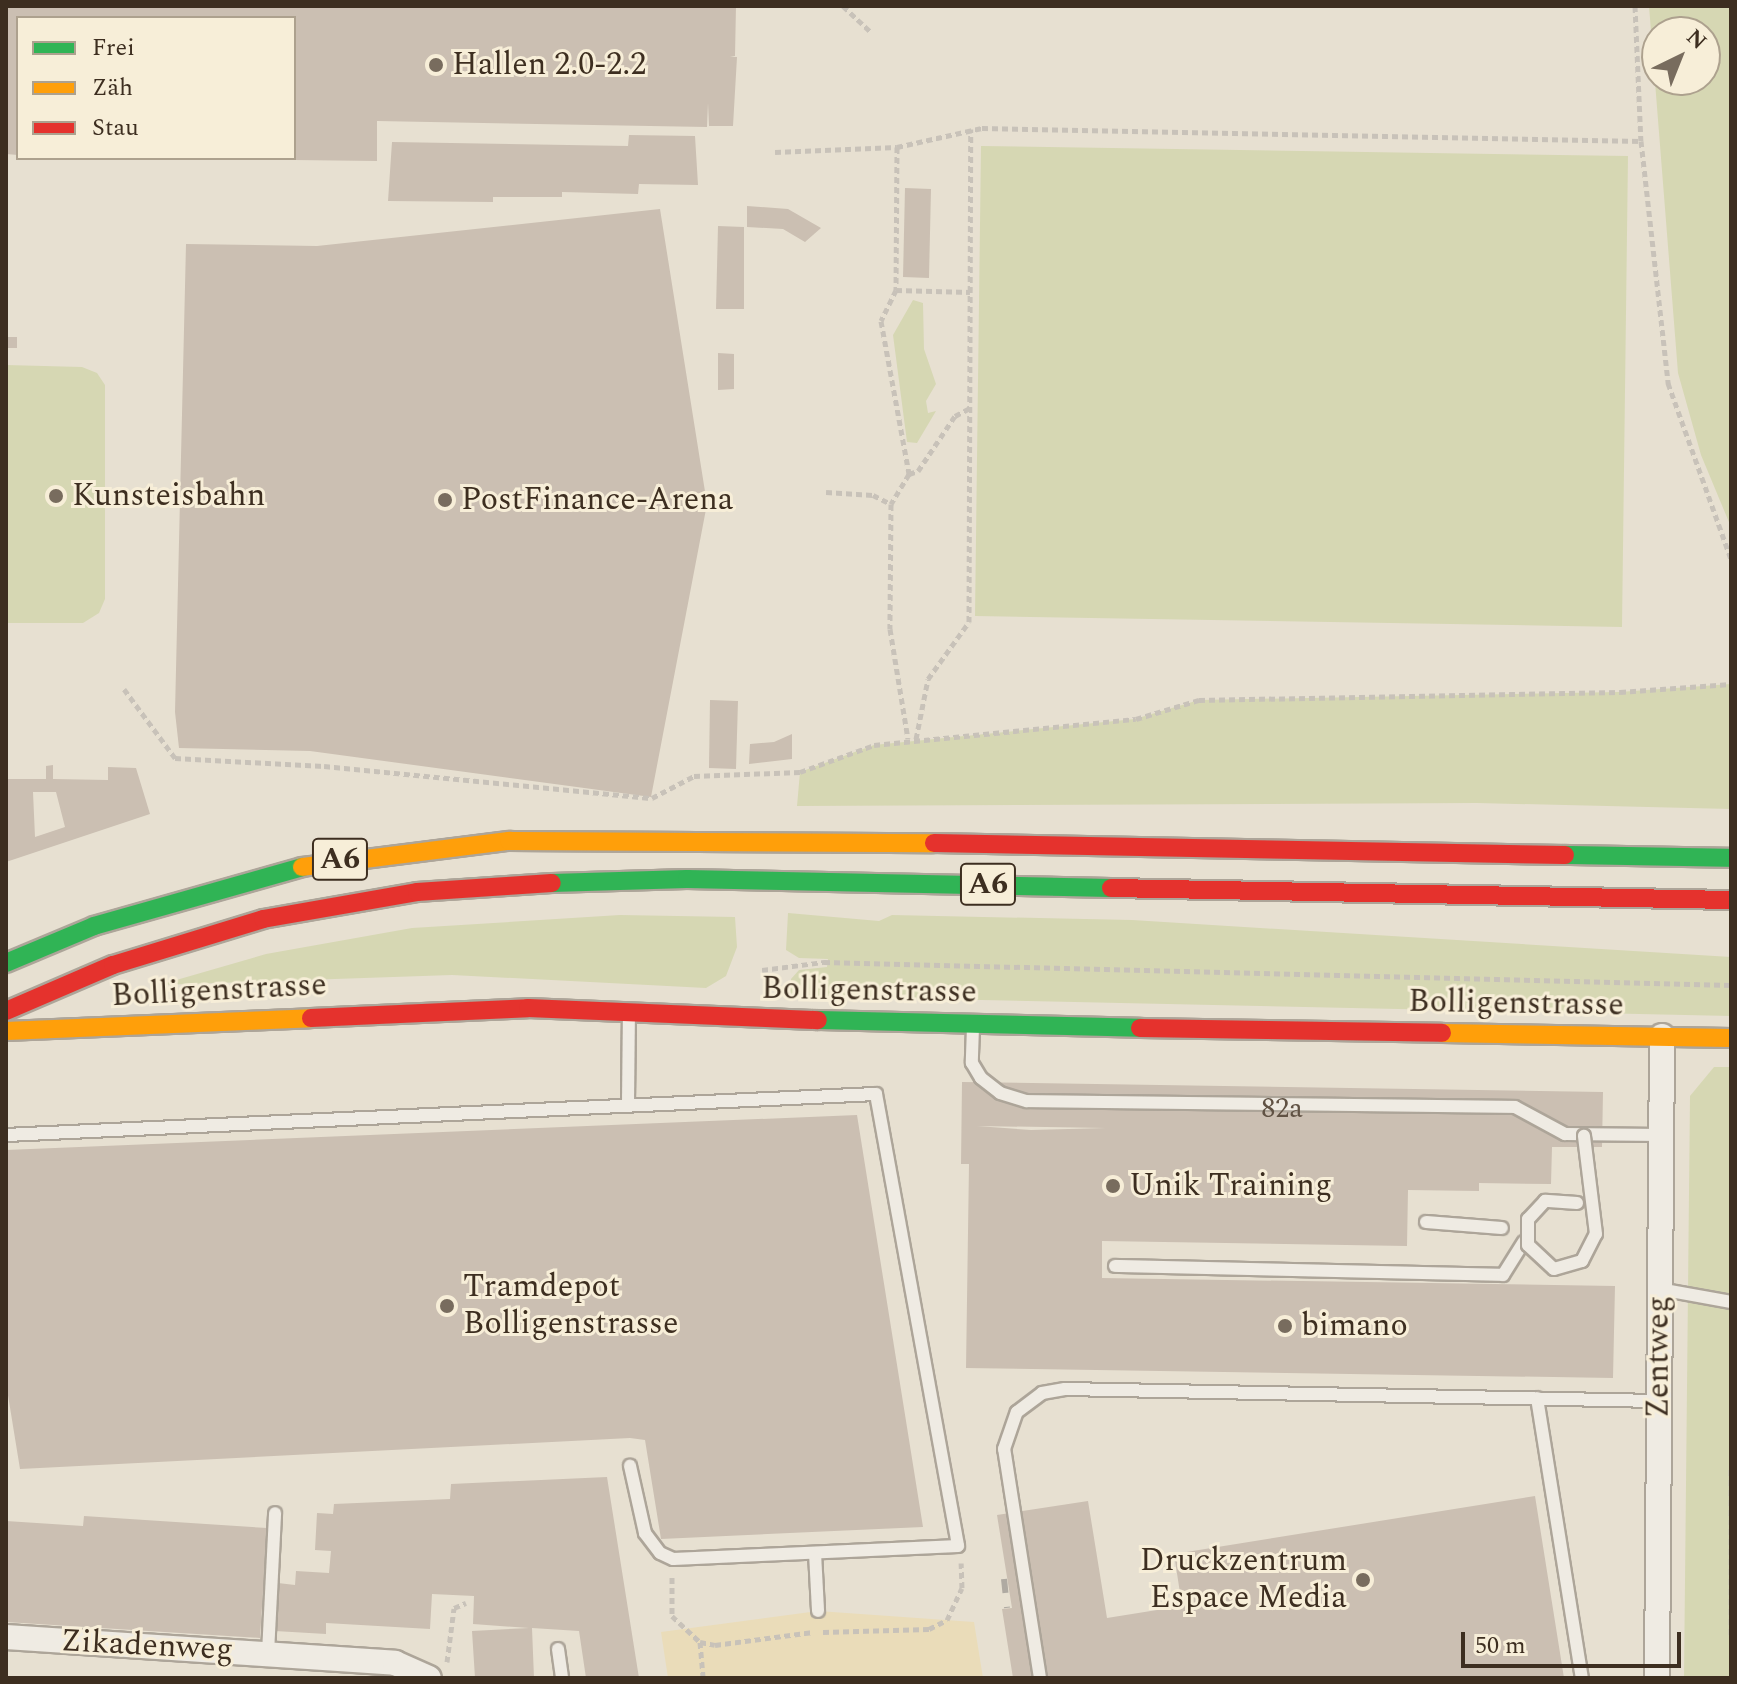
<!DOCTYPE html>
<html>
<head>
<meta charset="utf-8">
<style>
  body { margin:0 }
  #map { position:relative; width:1737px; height:1684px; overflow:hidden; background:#e7e0d1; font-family:Spectral,serif }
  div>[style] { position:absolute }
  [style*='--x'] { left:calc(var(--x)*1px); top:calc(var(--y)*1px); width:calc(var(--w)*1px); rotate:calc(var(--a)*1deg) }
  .green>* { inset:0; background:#d6d7b3 }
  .sand>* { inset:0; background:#eadcb9 }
  .building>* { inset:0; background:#cbbfb2 }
  .path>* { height:5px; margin-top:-2.5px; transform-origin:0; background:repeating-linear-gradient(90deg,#c8c2b9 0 6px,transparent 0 10px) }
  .roads { filter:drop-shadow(2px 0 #ada599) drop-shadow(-2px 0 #ada599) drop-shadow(0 2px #ada599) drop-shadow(0 -2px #ada599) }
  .lane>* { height:12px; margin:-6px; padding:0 6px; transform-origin:6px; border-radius:6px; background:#efebe3 }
  .street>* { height:24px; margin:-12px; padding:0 12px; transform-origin:12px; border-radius:12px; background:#efebe3 }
  .fast>* { height:18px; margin:-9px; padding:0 9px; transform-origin:9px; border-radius:9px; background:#30b455 }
  .slow>* { height:18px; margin:-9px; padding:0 9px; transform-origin:9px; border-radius:9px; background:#ff9f0a }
  .jam>* { height:18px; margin:-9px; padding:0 9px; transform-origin:9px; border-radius:9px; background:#e5322d }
  .rail>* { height:6px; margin-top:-3px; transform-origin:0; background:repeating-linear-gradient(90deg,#afaaa2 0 14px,transparent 0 28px) }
  .bridges { filter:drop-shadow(2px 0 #ada599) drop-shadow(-2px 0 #ada599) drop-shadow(0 2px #ada599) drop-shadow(0 -2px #ada599) }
  .lane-bridge>* { height:12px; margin:-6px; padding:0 6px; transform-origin:6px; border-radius:6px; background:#efebe3 }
  .dots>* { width:22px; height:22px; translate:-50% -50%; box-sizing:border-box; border:4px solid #f7eed8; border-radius:50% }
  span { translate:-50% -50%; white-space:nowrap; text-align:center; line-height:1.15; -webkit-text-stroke:6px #f7eed8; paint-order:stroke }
  .number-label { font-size:28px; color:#605244 }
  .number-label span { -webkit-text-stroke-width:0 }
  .shield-label span { padding:2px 6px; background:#f7eed8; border:2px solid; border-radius:6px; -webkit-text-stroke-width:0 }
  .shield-label { font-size:30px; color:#3d2e20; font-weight:700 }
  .poi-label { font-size:32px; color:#3d2e20 }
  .left { translate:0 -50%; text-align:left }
  .right { translate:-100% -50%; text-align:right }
  .street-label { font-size:32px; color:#3d2e20 }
  .frame { position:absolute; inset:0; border:8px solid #3d2e20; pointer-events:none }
  .legend { position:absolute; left:16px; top:16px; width:280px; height:144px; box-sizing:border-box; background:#f7eed8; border:2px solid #ada18e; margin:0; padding:10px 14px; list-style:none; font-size:24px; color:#3d2e20 }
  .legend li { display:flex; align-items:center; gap:16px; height:40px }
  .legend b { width:40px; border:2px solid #ada18e }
  .north { position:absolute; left:1641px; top:16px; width:80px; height:80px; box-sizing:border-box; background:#f7eed8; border:2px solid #ada18e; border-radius:50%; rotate:43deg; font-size:22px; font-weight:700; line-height:32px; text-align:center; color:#3d2e20 }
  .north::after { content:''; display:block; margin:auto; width:28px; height:36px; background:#786c5e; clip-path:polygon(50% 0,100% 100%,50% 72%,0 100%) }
  .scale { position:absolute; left:1461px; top:1632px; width:220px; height:36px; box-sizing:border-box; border:4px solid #3d2e20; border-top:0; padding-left:10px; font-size:24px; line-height:28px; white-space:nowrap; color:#3d2e20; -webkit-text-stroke:6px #f7eed8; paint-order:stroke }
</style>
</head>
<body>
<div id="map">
  <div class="green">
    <div style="clip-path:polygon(evenodd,1649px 6px,1731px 6px,1731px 527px,1701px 455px,1678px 373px,1649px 6px,1657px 32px,1705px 32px,1705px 80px,1657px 80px,1657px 32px)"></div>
    <div style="clip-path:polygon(981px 146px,1628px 156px,1622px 627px,975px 616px)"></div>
    <div style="clip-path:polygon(913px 300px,923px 303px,924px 349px,936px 384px,926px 401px,928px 413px,936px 411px,917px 443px,907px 442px,893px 335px)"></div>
    <div style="clip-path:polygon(6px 365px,82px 367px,97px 373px,105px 385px,105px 599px,99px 613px,83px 623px,6px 623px)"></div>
    <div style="clip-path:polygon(1731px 684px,1731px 809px,1477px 803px,797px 806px,800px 772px,874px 745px,1135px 719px,1199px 700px,1619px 692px)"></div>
    <div style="clip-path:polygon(788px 913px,879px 921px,892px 915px,1132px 920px,1731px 957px,1731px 1016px,790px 996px,791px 979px,799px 970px,827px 967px,828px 959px,799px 958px,786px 950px)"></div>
    <div style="clip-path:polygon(620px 915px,735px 917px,737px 947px,726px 976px,706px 988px,452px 975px,159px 985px,266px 954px,412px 928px)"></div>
    <div style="clip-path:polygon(1714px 1067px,1731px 1067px,1731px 1678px,1684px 1678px,1690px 1096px)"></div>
  </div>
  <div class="sand">
    <div style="clip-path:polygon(818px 1611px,974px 1622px,983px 1678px,668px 1678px,661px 1632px)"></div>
  </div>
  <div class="building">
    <div style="clip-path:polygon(6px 6px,736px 6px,735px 56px,730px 57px,737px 57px,733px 126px,709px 126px,708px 103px,707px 127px,377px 121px,377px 161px,294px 160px,294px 18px,18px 18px,18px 155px,6px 154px)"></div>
    <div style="clip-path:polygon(629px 135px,695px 136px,698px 185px,639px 184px,638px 194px,562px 192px,562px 197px,493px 197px,493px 202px,388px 201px,392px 142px,628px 146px)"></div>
    <div style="clip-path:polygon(905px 188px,931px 189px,929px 278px,903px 277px)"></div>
    <div style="clip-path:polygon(747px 206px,788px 209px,821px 228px,805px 242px,783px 229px,747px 227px)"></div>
    <div style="clip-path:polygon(660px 209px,707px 504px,651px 797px,310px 751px,179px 748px,175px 712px,186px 244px,317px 246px)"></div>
    <div style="clip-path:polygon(718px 226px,744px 227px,744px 309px,716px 309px)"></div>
    <div style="clip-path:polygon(6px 337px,17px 337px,17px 348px,6px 348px)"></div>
    <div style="clip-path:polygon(718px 353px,734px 354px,734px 389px,718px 390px)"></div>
    <div style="clip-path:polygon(710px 700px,738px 701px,736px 769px,709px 768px)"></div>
    <div style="clip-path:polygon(792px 734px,792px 759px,749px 764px,750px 744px,774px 742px)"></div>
    <div style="clip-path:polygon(evenodd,53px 765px,53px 779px,108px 780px,108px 767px,136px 768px,150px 814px,6px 862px,6px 779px,46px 779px,46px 766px,53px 765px,33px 792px,56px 792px,65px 827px,35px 837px,33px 792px)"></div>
    <div style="clip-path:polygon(evenodd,962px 1082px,1603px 1092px,1602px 1147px,1552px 1147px,1551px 1184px,1479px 1183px,1479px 1191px,1408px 1190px,1407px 1246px,1102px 1241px,1102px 1278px,1615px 1286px,1613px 1378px,966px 1368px,969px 1164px,961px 1164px,962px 1082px,977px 1126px,1106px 1128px,1031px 1130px,977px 1126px)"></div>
    <div style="clip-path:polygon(857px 1115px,923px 1527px,661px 1539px,645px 1440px,630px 1438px,20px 1469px,6px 1383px,6px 1150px)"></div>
    <div style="clip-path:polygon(607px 1477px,639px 1678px,586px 1678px,579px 1631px,532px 1628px,534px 1678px,475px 1678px,472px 1631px,529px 1628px,473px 1624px,474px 1596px,432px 1594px,430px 1629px,326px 1623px,326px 1634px,275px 1631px,278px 1583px,295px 1585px,296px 1571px,329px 1573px,331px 1551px,315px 1550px,317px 1513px,333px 1514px,334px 1504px,450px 1499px,451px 1484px)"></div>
    <div style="clip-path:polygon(1535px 1496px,1564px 1678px,1013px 1678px,1002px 1609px,1012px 1608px,997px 1515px,1088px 1501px,1107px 1618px,1182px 1606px,1174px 1554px)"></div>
    <div style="clip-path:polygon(84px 1516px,267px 1528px,260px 1638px,6px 1622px,6px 1521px,83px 1526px)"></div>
  </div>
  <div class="path">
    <div style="--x:843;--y:6;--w:37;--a:43"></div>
    <div style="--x:1635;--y:6;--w:135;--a:87.5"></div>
    <div style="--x:1641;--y:141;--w:244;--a:83.6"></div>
    <div style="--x:1668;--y:383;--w:187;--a:70.3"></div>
    <div style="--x:897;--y:147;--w:143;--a:90.4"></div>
    <div style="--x:896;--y:290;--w:34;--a:116"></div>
    <div style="--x:881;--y:321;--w:156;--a:79.6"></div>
    <div style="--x:909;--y:474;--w:35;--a:121"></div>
    <div style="--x:891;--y:504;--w:125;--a:90.5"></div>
    <div style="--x:890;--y:629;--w:111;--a:80.7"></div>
    <div style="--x:775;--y:152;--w:122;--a:-2.3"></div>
    <div style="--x:897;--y:147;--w:87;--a:-12.6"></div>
    <div style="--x:982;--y:128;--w:659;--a:1.13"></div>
    <div style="--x:896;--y:290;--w:74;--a:1.5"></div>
    <div style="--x:909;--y:474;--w:9;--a:-18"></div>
    <div style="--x:918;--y:471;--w:66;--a:-56.1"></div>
    <div style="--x:955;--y:416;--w:17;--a:-28"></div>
    <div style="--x:826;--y:492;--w:47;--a:3.7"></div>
    <div style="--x:873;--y:495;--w:20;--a:27"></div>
    <div style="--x:124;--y:689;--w:86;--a:53.5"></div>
    <div style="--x:175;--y:758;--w:149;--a:3.1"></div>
    <div style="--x:324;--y:766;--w:330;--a:5.6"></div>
    <div style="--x:652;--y:798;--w:47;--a:-27.6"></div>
    <div style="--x:694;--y:776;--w:106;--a:-2.2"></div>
    <div style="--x:800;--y:772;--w:79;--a:-20"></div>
    <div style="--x:874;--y:745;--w:263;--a:-5.7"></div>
    <div style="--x:1136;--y:719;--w:66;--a:-16.8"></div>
    <div style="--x:1199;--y:700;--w:421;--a:-1.1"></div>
    <div style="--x:1620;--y:692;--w:111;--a:-4.1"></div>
    <div style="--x:916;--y:739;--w:61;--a:-78.7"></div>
    <div style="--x:928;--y:679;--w:70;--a:-54.3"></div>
    <div style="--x:969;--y:622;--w:493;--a:-89.8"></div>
    <div style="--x:762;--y:970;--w:63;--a:-7.4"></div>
    <div style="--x:824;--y:962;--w:907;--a:1.45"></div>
    <div style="--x:1731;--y:1469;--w:169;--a:90"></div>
    <div style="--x:672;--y:1577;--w:39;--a:90"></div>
    <div style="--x:672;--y:1616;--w:38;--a:43"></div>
    <div style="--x:700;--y:1642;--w:15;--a:11"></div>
    <div style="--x:715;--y:1645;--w:99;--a:-7.6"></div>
    <div style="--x:823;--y:1632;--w:106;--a:-1.6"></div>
    <div style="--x:929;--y:1629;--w:20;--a:-27"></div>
    <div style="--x:947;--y:1620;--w:35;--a:-65"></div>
    <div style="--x:962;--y:1588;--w:25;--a:-92"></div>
    <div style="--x:700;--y:1642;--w:36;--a:85"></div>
    <div style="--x:447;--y:1662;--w:54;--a:-82.6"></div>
    <div style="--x:454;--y:1608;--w:13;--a:-23"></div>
  </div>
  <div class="roads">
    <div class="lane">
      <div style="--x:973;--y:1027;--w:36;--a:92"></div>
      <div style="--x:972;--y:1063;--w:17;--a:59"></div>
      <div style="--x:981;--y:1078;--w:24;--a:38"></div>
      <div style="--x:1000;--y:1093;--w:28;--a:17"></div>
      <div style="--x:1027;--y:1101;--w:488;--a:0.7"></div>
      <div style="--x:1515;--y:1107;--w:57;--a:28.4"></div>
      <div style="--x:1565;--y:1134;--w:96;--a:0.6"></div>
      <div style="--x:628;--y:1103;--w:89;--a:-89.4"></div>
      <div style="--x:6;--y:1135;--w:871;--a:-2.7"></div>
      <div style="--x:876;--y:1094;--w:459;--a:79.7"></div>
      <div style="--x:958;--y:1546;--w:285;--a:177.4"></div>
      <div style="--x:673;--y:1559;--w:14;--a:-155"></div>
      <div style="--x:660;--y:1553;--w:25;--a:-127"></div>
      <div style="--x:645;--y:1533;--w:69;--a:-102.6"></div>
      <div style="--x:1426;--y:1222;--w:76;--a:4.5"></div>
      <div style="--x:1115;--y:1266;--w:388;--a:1.3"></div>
      <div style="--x:1503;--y:1275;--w:39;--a:-58"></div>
      <div style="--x:1659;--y:1289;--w:73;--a:10.2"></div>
      <div style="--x:1537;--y:1398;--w:284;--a:80.9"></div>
      <div style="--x:815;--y:1553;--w:58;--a:87"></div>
      <div style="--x:558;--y:1649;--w:29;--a:82"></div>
      <div style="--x:268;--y:1653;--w:140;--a:-87.1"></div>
      <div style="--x:1040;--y:1678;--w:232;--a:-98.9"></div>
      <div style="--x:1004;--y:1449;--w:39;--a:-71"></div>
      <div style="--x:1017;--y:1412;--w:31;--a:-37"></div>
      <div style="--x:1042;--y:1393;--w:23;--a:-10"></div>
      <div style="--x:1065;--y:1389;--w:594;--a:1.16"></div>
    </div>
    <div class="street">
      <div style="--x:6;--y:1637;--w:390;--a:3.8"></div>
      <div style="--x:395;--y:1663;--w:37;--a:24"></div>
      <div style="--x:1657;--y:1678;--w:642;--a:-89.55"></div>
    </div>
    <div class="fast">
      <div style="--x:1565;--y:855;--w:166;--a:1"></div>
      <div style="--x:552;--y:883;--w:135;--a:-1.7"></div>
      <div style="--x:687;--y:879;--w:424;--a:1.2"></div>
      <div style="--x:6;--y:963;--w:95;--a:-22.8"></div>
      <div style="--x:94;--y:926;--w:216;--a:-15.8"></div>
      <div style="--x:818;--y:1020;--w:322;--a:1.4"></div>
    </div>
    <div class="slow">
      <div style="--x:302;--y:867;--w:209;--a:-7.2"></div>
      <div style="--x:509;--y:841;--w:425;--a:0.3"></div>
      <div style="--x:6;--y:1031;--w:305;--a:-2.4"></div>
      <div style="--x:1442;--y:1033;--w:289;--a:1"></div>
    </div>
    <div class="jam">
      <div style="--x:934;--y:843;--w:631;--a:1.09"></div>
      <div style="--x:1111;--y:888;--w:620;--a:1.11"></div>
      <div style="--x:6;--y:1011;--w:116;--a:-23.3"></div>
      <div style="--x:113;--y:965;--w:157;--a:-17"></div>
      <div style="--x:263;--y:919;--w:156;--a:-9.9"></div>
      <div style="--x:417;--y:892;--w:135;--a:-3.8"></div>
      <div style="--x:311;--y:1018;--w:217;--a:-2.6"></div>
      <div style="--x:528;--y:1008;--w:290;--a:2.4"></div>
      <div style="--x:1140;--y:1028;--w:302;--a:0.9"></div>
    </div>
  </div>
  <div class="rail">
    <div style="--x:1004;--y:1579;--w:29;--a:84"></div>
  </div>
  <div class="bridges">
    <div class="lane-bridge">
      <div style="--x:1577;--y:1203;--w:32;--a:-176"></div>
      <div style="--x:1545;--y:1201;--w:25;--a:133"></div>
      <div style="--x:1528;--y:1219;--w:26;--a:90"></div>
      <div style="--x:1528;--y:1245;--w:35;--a:43"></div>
      <div style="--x:1554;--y:1269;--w:29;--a:-16"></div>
      <div style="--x:1582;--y:1261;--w:30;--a:-63"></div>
      <div style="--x:1596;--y:1234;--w:99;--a:-97"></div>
    </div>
  </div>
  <div class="dots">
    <div style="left:436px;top:65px;background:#786c5e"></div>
    <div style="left:56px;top:496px;background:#786c5e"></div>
    <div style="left:445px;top:500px;background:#786c5e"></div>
    <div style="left:1113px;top:1186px;background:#786c5e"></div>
    <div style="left:447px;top:1306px;background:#786c5e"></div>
    <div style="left:1285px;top:1326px;background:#786c5e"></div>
    <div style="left:1363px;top:1580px;background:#786c5e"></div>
  </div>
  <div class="number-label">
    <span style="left:1282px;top:1109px">82a</span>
  </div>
  <div class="shield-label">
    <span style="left:340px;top:859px">A6</span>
    <span style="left:988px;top:884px">A6</span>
  </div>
  <div class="poi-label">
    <span class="left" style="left:452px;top:65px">Hallen 2.0-2.2</span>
    <span class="left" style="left:72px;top:496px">Kunsteisbahn</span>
    <span class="left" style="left:461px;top:500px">PostFinance-Arena</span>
    <span class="left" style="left:1129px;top:1186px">Unik Training</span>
    <span class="left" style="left:463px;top:1306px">Tramdepot<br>Bolligenstrasse</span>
    <span class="left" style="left:1301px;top:1326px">bimano</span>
    <span class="right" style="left:1347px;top:1580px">Druckzentrum<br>Espace Media</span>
  </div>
  <div class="street-label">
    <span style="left:219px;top:991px;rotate:-3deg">Bolligenstrasse</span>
    <span style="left:869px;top:991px;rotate:1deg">Bolligenstrasse</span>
    <span style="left:1516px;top:1004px;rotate:1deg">Bolligenstrasse</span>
    <span style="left:1659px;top:1357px;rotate:-90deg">Zentweg</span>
    <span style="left:147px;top:1646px;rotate:3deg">Zikadenweg</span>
  </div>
  <div class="frame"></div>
  <ul class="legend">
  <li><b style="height:10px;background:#30b455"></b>Frei</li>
  <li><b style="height:10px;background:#ff9f0a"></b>Zäh</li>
  <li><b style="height:10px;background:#e5322d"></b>Stau</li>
  </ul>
  <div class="north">N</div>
  <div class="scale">50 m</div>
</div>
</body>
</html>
